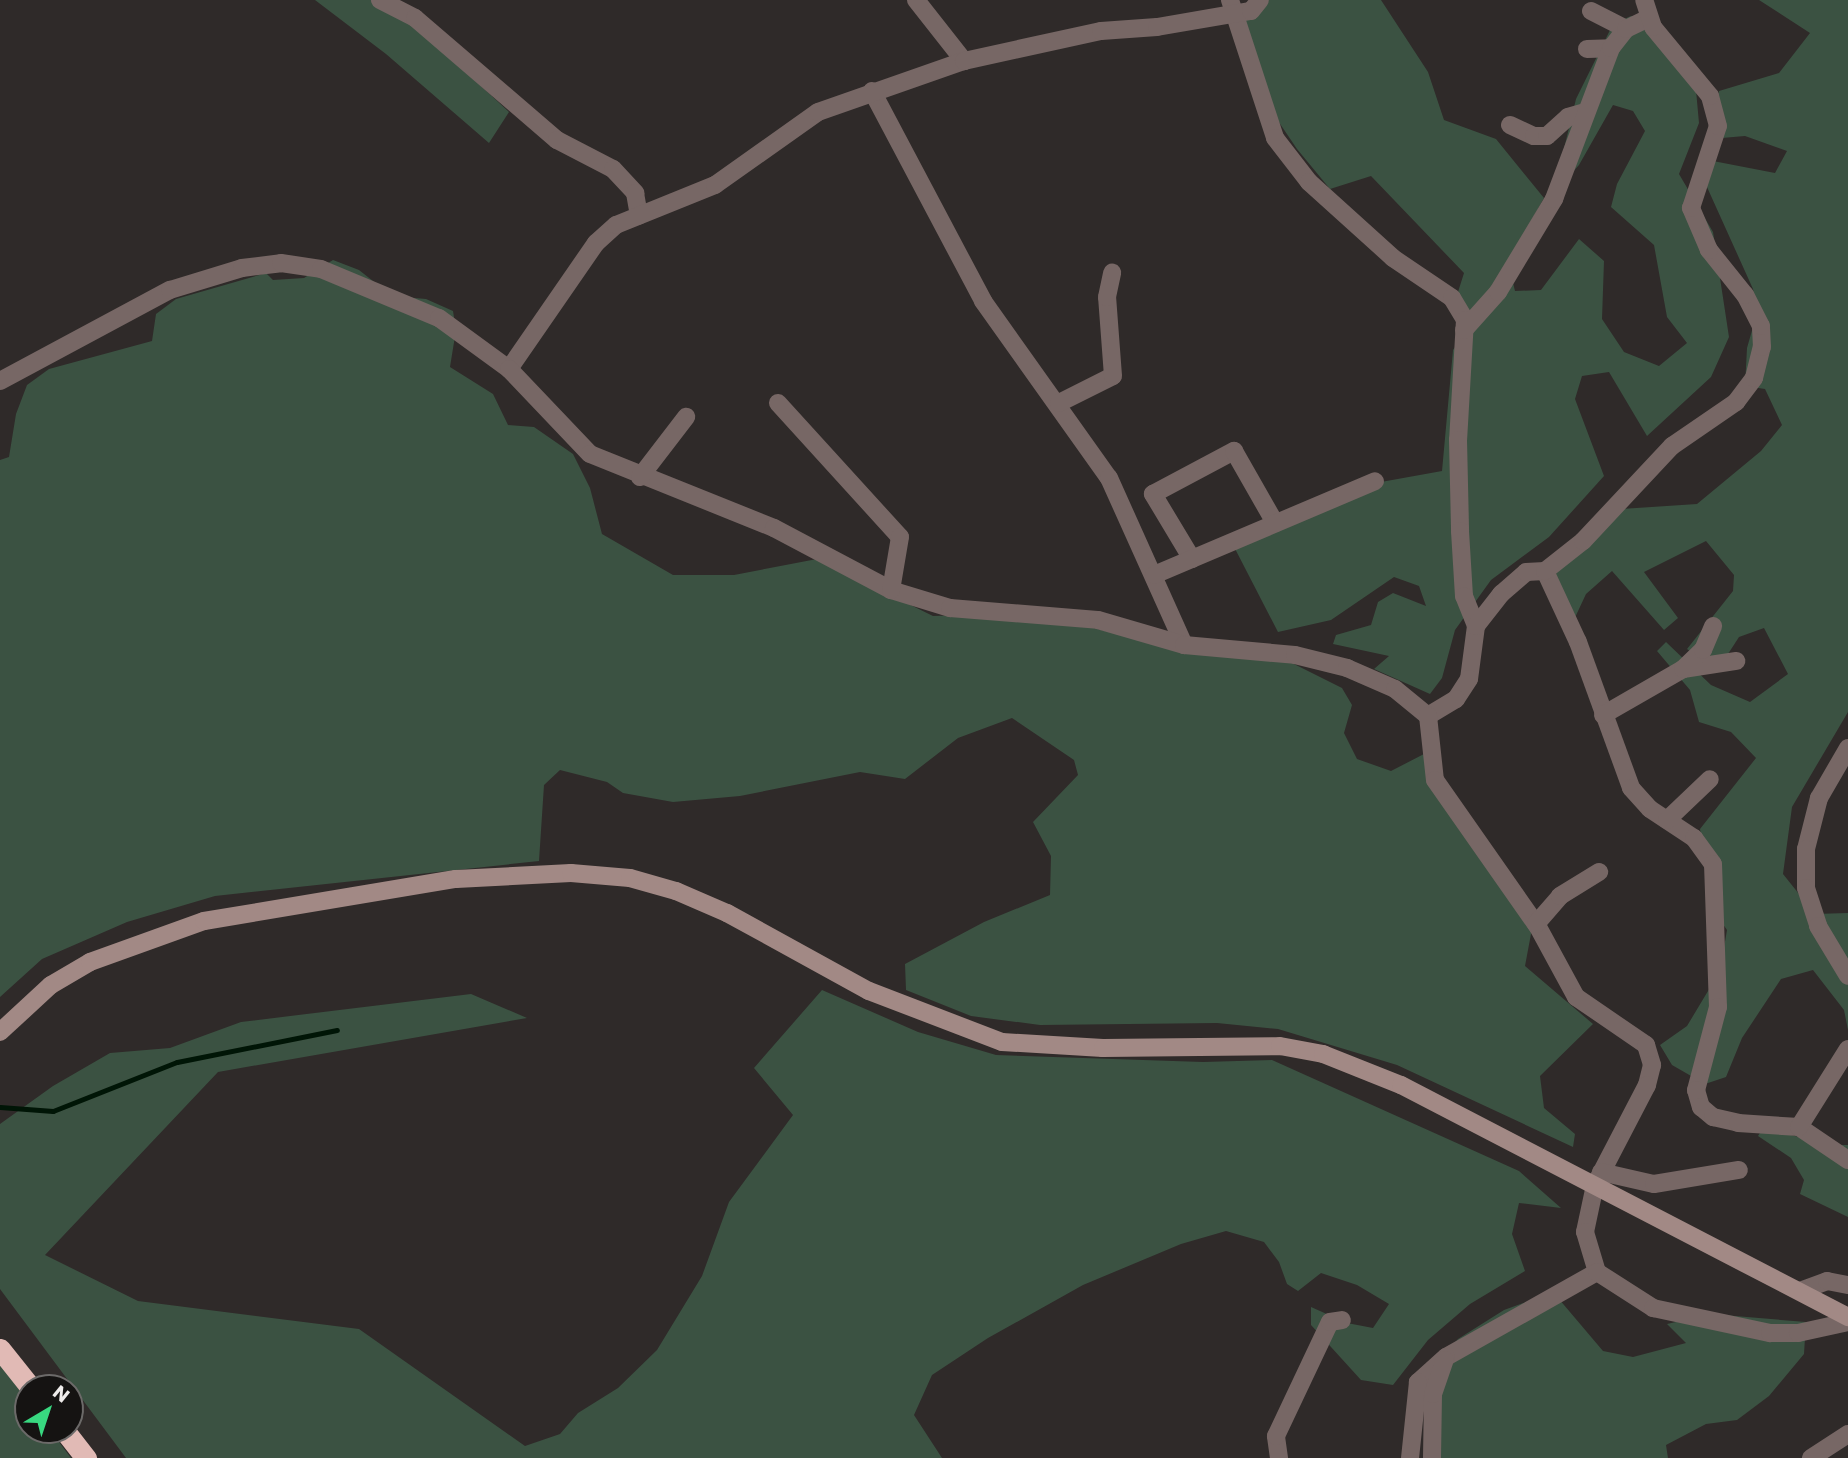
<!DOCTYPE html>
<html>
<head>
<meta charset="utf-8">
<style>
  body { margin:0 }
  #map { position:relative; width:1848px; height:1458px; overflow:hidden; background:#2f2a29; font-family:Poppins,sans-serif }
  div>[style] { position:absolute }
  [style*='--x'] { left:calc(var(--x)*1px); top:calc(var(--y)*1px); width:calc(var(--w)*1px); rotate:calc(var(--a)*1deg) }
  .green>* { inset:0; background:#3b5242 }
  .stream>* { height:5px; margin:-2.5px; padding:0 2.5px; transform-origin:2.5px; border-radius:2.5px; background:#001506 }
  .street>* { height:18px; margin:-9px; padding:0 9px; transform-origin:9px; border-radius:9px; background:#776765 }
  .secondary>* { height:18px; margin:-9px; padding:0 9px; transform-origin:9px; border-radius:9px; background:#a28985 }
  .highway>* { height:21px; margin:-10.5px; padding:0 10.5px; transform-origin:10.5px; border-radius:10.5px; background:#e1bab5 }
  span { translate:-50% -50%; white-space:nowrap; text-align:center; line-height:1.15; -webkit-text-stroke:5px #151312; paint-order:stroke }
  .north { position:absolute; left:14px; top:1374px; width:70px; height:70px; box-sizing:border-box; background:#151312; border:2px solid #6c6a69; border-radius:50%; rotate:39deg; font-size:19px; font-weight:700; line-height:28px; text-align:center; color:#efeceb }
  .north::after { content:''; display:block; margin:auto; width:24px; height:32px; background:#38d880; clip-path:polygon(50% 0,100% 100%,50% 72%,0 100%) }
</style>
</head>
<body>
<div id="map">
  <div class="green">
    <div style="clip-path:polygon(315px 0,379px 0,426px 35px,509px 112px,489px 143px,386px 54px)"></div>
    <div style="clip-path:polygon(1250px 0,1381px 0,1428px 72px,1444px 120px,1496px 139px,1544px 198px,1508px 262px,1515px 291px,1541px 290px,1579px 239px,1604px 261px,1602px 319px,1624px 352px,1659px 366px,1687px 343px,1667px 317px,1654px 245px,1611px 207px,1617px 184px,1645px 131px,1633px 111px,1613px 105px,1579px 165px,1553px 194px,1576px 99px,1613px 24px,1631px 16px,1657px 22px,1696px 90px,1699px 123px,1679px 174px,1713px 232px,1729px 337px,1711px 377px,1647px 436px,1609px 372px,1582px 376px,1575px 399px,1604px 476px,1549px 537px,1491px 580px,1455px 630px,1442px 678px,1430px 694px,1374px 669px,1389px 656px,1333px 644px,1336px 635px,1371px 625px,1378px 602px,1393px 593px,1426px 606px,1419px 586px,1394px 577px,1331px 620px,1278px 632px,1230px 539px,1381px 482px,1442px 471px,1453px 350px,1473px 321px,1458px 292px,1464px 273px,1371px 176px,1330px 189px,1297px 149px,1266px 103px,1243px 11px)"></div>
    <div style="clip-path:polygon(1759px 0,1848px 0,1848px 712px,1792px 807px,1783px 874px,1815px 914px,1848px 913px,1848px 1030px,1844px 1010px,1813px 970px,1781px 979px,1742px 1038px,1726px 1077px,1705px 1084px,1672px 1065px,1660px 1045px,1687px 1026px,1720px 971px,1727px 930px,1713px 910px,1700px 829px,1756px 758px,1731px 732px,1699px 722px,1690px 690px,1657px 651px,1666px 642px,1711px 685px,1750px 702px,1788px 674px,1764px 628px,1739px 637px,1717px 671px,1687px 649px,1733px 591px,1734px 575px,1706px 541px,1644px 572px,1678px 618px,1664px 630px,1612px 571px,1586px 594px,1572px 624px,1557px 589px,1553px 558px,1606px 510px,1697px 504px,1761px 451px,1782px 425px,1765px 389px,1745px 386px,1747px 348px,1757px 313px,1753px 289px,1702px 176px,1713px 161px,1775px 173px,1787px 151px,1745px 136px,1710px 139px,1719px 91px,1779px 73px,1810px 33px)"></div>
    <div style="clip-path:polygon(333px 260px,359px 270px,392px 296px,426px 299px,453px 311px,456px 330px,450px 367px,493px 394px,508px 425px,534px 427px,573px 454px,590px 488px,602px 534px,673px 575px,734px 575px,817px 559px,933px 616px,1036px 613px,1155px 644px,1276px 655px,1342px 688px,1352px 705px,1344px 733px,1357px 759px,1391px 771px,1424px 754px,1534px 918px,1525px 966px,1593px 1024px,1540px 1076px,1544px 1108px,1575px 1134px,1573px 1147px,1397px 1065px,1278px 1029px,1217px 1023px,1040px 1025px,971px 1016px,906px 990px,905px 964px,984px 922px,1050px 895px,1051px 856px,1033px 822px,1078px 775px,1074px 760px,1012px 718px,958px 738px,905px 779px,860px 772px,740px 796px,673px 802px,623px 793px,607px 782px,560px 770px,544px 785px,539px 861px,215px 896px,127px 922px,42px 959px,0 997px,0 460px,9px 457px,16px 414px,27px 385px,49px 369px,152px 341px,156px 314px,176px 299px,266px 273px,273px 280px,304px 278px)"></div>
    <div style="clip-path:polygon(822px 990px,918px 1032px,996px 1055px,1203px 1062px,1272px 1060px,1519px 1171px,1561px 1208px,1519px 1203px,1512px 1234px,1525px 1271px,1470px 1304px,1428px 1340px,1393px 1385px,1361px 1380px,1311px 1325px,1311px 1307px,1347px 1323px,1373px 1328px,1389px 1304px,1357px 1285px,1321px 1273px,1298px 1291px,1287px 1284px,1279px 1262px,1264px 1242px,1226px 1231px,1181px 1244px,1083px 1285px,988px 1338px,932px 1375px,914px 1415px,942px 1458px,126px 1458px,0 1289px,0 1124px,53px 1086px,110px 1053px,170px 1048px,241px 1022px,471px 994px,527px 1018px,218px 1072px,45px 1255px,138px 1301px,359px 1329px,525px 1446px,560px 1434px,578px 1413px,618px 1388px,657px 1350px,702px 1276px,729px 1202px,793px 1115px,754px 1068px)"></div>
    <div style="clip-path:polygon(1763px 1128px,1831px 1145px,1848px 1145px,1848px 1217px,1800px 1194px,1804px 1180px,1791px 1158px,1758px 1136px)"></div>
    <div style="clip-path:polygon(1553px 1292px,1603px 1351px,1633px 1357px,1686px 1343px,1667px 1324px,1711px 1314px,1806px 1322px,1804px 1354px,1769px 1396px,1737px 1420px,1706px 1424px,1666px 1445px,1668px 1458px,1436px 1458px,1435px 1364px,1458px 1339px,1504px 1310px)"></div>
    <div style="clip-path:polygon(0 1363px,28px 1402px,28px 1430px,50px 1430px,71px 1458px,0 1458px)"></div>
  </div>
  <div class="stream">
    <div style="--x:0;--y:1107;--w:53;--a:4.3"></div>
    <div style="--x:53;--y:1111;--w:133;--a:-21.6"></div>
    <div style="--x:177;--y:1062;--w:163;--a:-11.3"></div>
  </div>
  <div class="street">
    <div style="--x:380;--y:0;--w:39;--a:27"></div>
    <div style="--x:415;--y:18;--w:187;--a:40.7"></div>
    <div style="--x:557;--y:140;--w:63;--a:27.4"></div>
    <div style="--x:613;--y:169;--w:33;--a:47"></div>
    <div style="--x:635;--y:193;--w:23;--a:80"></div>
    <div style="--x:916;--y:0;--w:78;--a:51.8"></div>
    <div style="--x:1230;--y:0;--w:145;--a:71.9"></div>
    <div style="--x:1275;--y:138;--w:56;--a:52.3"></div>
    <div style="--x:1309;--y:182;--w:113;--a:42.1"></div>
    <div style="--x:1393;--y:258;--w:71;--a:34.1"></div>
    <div style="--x:1452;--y:298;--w:26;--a:59"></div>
    <div style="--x:1465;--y:320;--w:120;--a:93.3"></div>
    <div style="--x:1458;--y:440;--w:91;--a:88.7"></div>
    <div style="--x:1460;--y:531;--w:65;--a:86.5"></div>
    <div style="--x:1464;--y:596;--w:32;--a:68"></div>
    <div style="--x:1476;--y:626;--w:53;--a:97.5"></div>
    <div style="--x:1469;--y:679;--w:24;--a:123"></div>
    <div style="--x:1456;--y:699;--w:33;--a:149"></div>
    <div style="--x:1591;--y:11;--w:39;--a:27"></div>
    <div style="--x:1587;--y:49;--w:24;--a:-2"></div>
    <div style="--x:872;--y:91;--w:238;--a:62.1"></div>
    <div style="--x:983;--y:301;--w:217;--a:54.6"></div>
    <div style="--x:1109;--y:478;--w:183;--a:65.8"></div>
    <div style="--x:1510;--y:125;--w:26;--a:25"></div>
    <div style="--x:1534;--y:136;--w:13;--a:0"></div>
    <div style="--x:1547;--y:136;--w:28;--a:-42"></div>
    <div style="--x:1568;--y:117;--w:19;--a:-16"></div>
    <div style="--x:1464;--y:330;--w:51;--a:-48.2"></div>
    <div style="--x:1498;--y:292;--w:109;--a:-58.9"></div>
    <div style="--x:1554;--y:199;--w:161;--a:-69.3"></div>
    <div style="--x:1611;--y:48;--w:24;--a:-52"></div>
    <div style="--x:1626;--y:29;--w:25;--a:-26"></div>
    <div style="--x:509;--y:369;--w:153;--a:-55.4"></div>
    <div style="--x:596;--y:243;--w:27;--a:-42"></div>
    <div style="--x:616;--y:225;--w:107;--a:-22"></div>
    <div style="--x:715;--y:185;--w:126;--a:-35.3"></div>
    <div style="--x:818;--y:112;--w:155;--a:-19.3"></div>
    <div style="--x:964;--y:61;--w:140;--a:-12.4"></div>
    <div style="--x:1101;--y:31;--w:56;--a:-4.1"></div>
    <div style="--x:1157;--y:27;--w:95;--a:-9.7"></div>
    <div style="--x:1251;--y:11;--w:14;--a:-51"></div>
    <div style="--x:0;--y:381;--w:193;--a:-28.2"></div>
    <div style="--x:170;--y:290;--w:75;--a:-17"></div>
    <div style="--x:242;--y:268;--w:39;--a:-7"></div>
    <div style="--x:281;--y:263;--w:40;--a:8.5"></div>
    <div style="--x:321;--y:269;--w:128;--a:22.6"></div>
    <div style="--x:439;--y:318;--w:87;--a:36.1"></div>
    <div style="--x:509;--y:369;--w:117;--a:46.4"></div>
    <div style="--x:590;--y:454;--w:198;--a:21.9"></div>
    <div style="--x:774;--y:528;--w:132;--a:27.9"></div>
    <div style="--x:891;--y:590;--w:62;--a:17"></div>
    <div style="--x:950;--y:608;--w:148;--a:4.6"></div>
    <div style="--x:1098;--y:620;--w:90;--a:16.2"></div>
    <div style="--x:1184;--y:645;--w:111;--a:5.1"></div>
    <div style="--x:1295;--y:655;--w:54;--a:14"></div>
    <div style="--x:1347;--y:668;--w:52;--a:23.6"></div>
    <div style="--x:1395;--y:689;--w:43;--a:39.3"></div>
    <div style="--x:1428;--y:716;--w:64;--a:83.8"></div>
    <div style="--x:1435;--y:780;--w:179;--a:55"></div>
    <div style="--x:1538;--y:927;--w:80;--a:61.5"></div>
    <div style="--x:1576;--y:997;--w:85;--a:34.4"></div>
    <div style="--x:1646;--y:1045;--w:21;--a:73"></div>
    <div style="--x:1652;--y:1065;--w:21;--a:104"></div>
    <div style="--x:1647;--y:1085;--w:113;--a:117.5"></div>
    <div style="--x:1595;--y:1185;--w:48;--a:102"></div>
    <div style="--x:1585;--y:1232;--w:42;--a:73.3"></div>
    <div style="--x:1597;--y:1272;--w:173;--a:150.6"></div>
    <div style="--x:1446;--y:1357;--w:38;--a:138"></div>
    <div style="--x:1418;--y:1382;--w:76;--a:96"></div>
    <div style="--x:778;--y:403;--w:181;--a:47.7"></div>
    <div style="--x:900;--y:537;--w:54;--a:99.6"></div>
    <div style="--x:1059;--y:403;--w:60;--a:-26.6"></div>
    <div style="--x:1113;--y:376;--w:79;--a:-94.3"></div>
    <div style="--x:1107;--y:297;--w:25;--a:-78"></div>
    <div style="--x:640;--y:477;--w:76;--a:-52.5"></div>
    <div style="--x:1192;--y:559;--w:76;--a:-121"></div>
    <div style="--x:1153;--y:494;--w:92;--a:-28"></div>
    <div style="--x:1234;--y:451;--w:83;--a:60.3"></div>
    <div style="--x:1545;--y:571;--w:78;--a:65.1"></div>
    <div style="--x:1578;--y:642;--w:155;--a:70"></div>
    <div style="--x:1631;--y:788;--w:28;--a:48"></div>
    <div style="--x:1650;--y:809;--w:53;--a:33.4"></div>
    <div style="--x:1694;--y:838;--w:32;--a:54"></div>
    <div style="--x:1713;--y:864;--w:143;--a:88"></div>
    <div style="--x:1718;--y:1007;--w:86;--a:104.8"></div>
    <div style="--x:1696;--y:1090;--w:18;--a:74"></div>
    <div style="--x:1701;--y:1107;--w:16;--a:40"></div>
    <div style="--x:1713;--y:1117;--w:26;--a:13"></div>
    <div style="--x:1738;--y:1123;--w:61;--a:3.8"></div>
    <div style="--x:1799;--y:1127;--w:59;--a:34"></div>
    <div style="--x:1154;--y:575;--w:240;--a:-23"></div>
    <div style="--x:1476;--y:626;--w:41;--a:-52"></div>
    <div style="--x:1501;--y:594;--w:33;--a:-41"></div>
    <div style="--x:1526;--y:572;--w:19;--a:-3"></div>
    <div style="--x:1545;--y:571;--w:48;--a:-38.3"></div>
    <div style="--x:1583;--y:541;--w:130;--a:-46.9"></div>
    <div style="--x:1672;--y:446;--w:78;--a:-34.5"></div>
    <div style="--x:1736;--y:402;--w:30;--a:-53"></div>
    <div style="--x:1754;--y:378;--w:32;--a:-76"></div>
    <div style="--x:1762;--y:347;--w:21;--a:-93"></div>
    <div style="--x:1761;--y:326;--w:35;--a:-117"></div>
    <div style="--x:1745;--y:295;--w:58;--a:-128.7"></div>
    <div style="--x:1709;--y:250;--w:46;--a:-113.2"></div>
    <div style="--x:1691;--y:208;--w:86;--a:-71.8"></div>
    <div style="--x:1718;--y:126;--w:31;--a:-105"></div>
    <div style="--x:1710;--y:96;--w:89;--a:-129.6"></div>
    <div style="--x:1653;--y:27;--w:28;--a:-108"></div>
    <div style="--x:1683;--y:669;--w:54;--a:-8.6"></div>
    <div style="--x:1603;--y:715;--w:92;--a:-29.9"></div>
    <div style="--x:1683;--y:669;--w:28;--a:-44"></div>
    <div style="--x:1703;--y:650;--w:26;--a:-67"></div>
    <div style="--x:1848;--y:748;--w:58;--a:120.1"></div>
    <div style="--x:1819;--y:798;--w:53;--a:104.3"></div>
    <div style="--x:1806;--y:849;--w:39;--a:90"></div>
    <div style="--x:1806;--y:888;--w:40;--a:72"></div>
    <div style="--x:1818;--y:926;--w:58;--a:59"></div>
    <div style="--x:1667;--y:820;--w:59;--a:-43.6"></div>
    <div style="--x:1536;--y:924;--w:37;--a:-49"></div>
    <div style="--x:1560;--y:896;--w:46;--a:-31.6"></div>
    <div style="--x:1799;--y:1127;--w:92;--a:-57.9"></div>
    <div style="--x:1601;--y:1172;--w:54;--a:12.8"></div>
    <div style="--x:1654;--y:1184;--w:86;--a:-9.4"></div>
    <div style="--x:1597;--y:1272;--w:67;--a:32.7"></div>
    <div style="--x:1653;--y:1308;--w:120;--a:12.1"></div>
    <div style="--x:1770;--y:1333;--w:28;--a:0"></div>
    <div style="--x:1798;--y:1333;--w:51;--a:-12.4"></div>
    <div style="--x:1800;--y:1291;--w:29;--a:-20"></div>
    <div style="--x:1827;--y:1281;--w:21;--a:11"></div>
    <div style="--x:1279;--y:1458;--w:22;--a:-98"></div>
    <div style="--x:1276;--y:1436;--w:126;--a:-64.7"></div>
    <div style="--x:1330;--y:1322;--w:12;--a:-9"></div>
    <div style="--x:1432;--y:1458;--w:64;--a:-89.1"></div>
    <div style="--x:1433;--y:1394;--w:36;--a:-71"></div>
    <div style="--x:1811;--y:1458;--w:44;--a:-33"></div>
  </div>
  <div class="secondary">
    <div style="--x:0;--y:1032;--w:69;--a:-42.7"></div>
    <div style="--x:51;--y:985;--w:45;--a:-30.5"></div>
    <div style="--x:90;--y:962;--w:121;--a:-19.8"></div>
    <div style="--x:204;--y:921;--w:255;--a:-9.5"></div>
    <div style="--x:456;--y:879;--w:115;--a:-3"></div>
    <div style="--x:571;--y:873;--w:59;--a:4.8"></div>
    <div style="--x:630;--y:878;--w:48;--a:15.8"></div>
    <div style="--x:676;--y:891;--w:56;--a:23.3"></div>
    <div style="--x:727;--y:913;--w:162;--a:28.8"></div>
    <div style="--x:869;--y:991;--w:142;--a:21"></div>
    <div style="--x:1002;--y:1042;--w:101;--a:3.4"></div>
    <div style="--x:1103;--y:1048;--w:177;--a:-0.6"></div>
    <div style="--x:1280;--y:1046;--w:44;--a:10.5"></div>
    <div style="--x:1323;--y:1054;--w:84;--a:21.7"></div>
    <div style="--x:1401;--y:1085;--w:504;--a:27.43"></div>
  </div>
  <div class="highway">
    <div style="--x:0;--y:1349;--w:50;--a:51.5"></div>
    <div style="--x:64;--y:1430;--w:36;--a:52"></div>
  </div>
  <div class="north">N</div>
</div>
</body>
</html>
